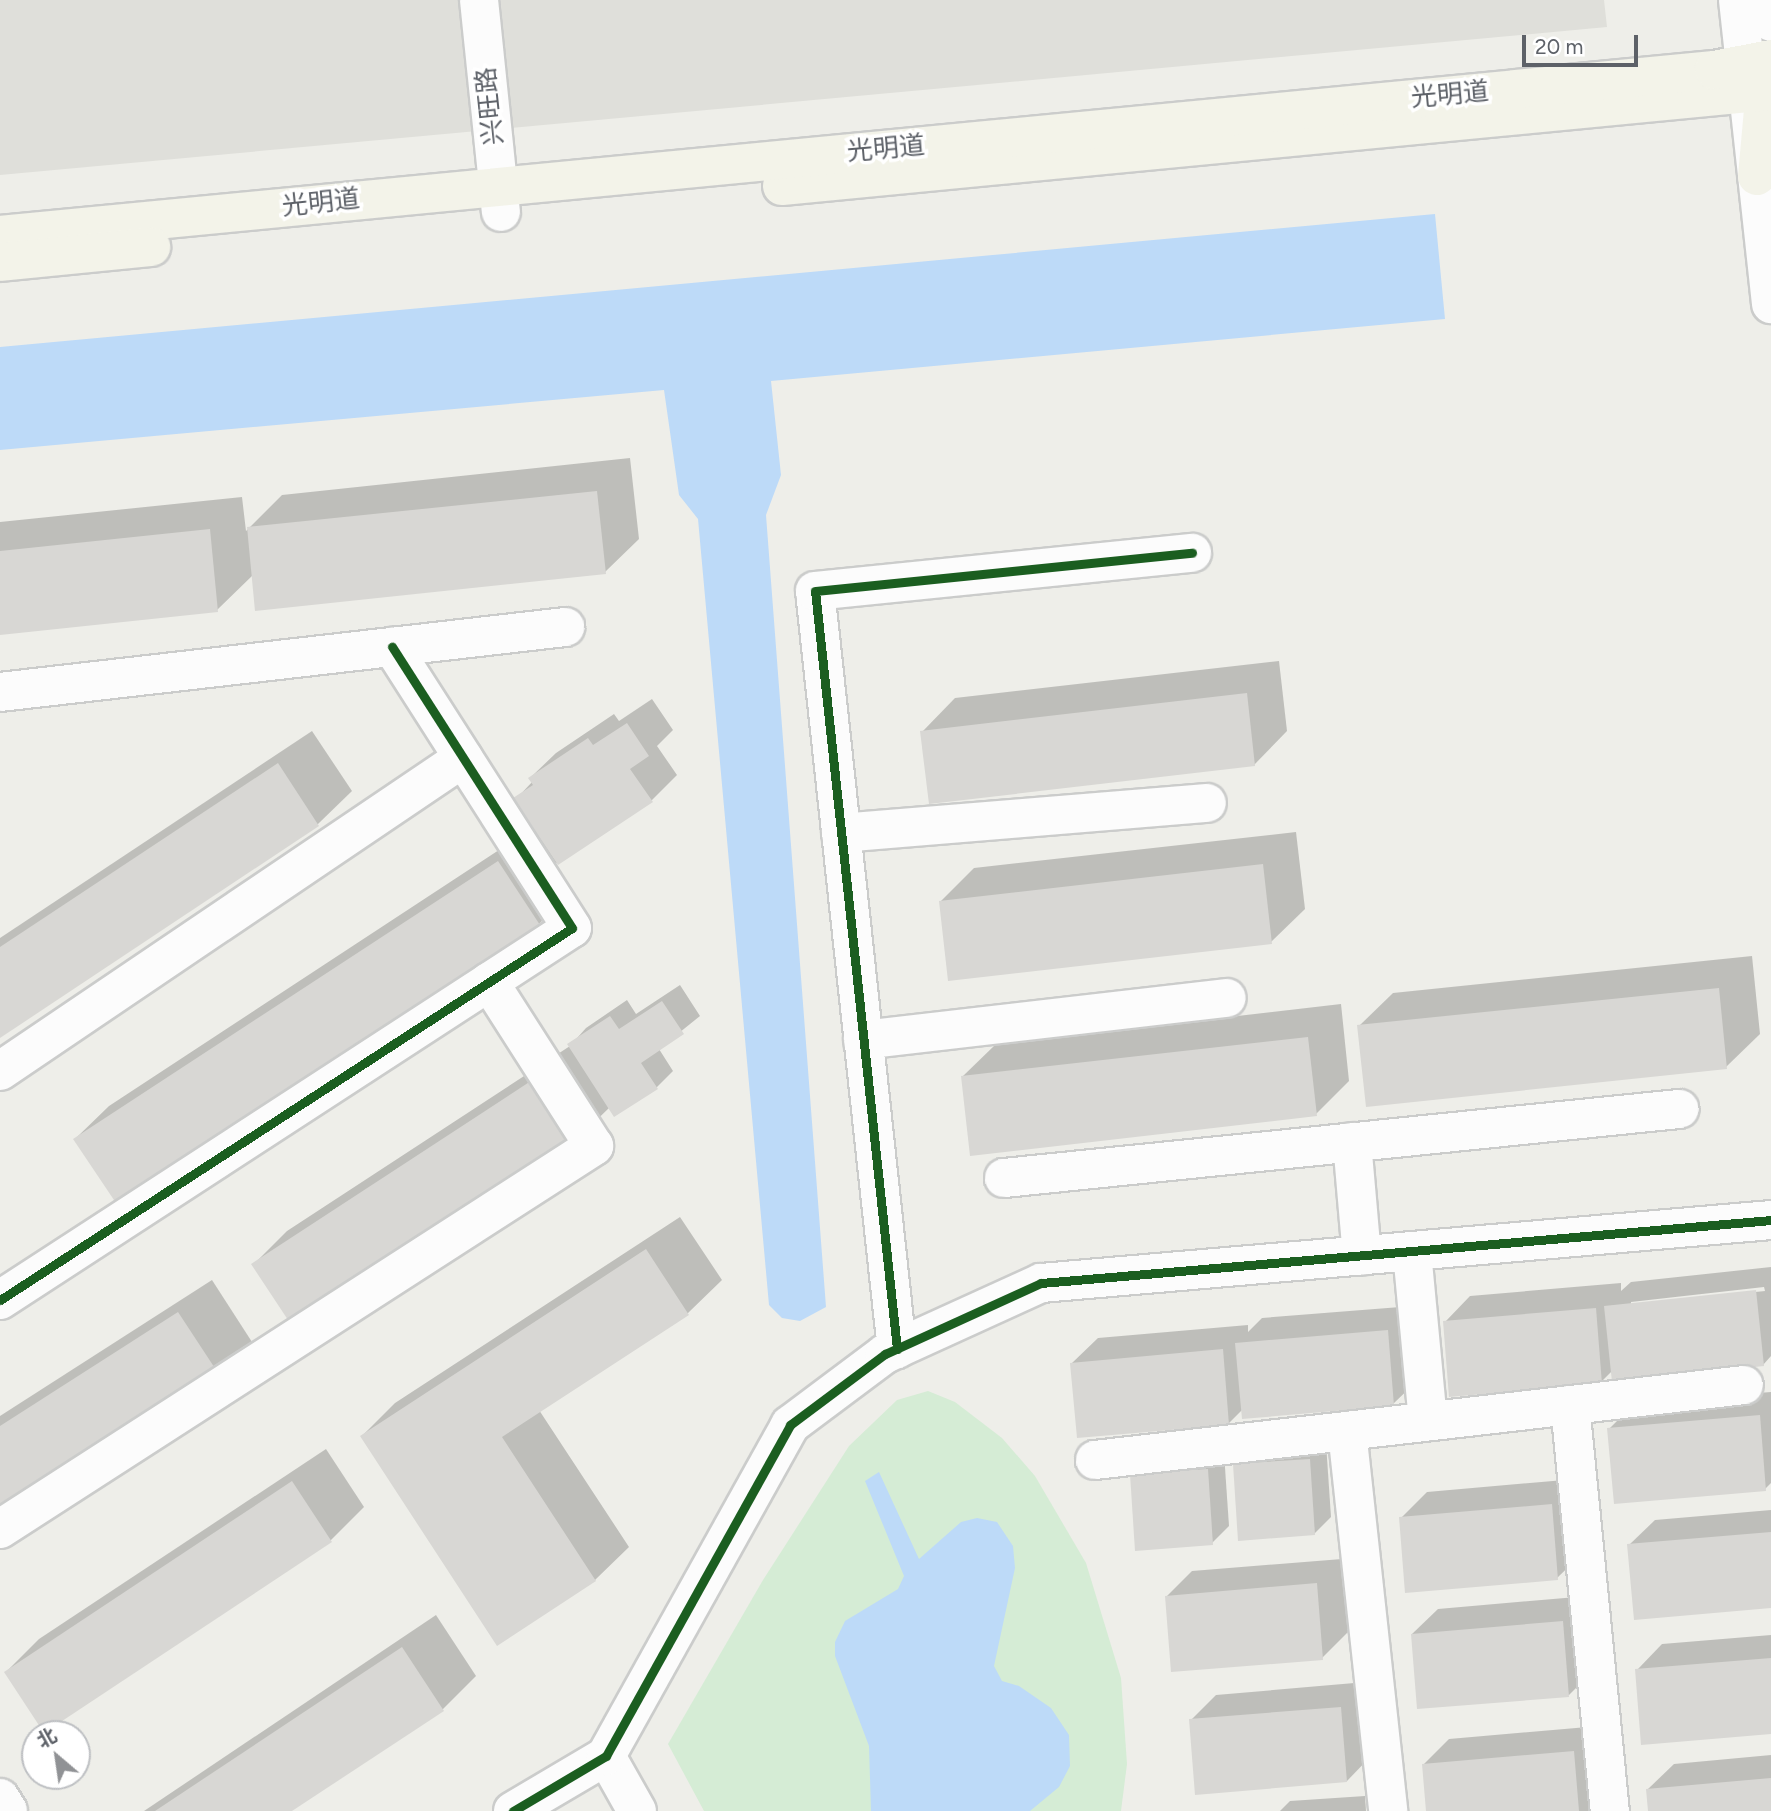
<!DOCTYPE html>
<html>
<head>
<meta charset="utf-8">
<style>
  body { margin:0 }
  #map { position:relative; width:1771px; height:1811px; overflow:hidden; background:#eeeee9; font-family:Figtree,"Noto Sans SC",sans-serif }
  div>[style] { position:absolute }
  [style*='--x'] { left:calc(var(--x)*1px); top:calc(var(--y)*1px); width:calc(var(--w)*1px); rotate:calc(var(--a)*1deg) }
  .industrial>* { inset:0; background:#dfdfda }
  .green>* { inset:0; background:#d5ecd5 }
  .water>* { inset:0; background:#bddaf8 }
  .shadow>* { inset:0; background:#0003 }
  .building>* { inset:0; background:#d8d7d4 }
  .roads { filter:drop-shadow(2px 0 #cbcccb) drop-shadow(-2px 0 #cbcccb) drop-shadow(0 2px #cbcccb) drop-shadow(0 -2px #cbcccb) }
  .minor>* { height:38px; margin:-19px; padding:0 19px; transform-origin:19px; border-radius:19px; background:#fcfcfc }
  .major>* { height:38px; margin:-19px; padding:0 19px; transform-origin:19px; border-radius:19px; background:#f3f3e9 }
  .cycleway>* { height:9px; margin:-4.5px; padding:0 4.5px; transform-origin:4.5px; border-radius:4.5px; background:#1b5e20 }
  span { translate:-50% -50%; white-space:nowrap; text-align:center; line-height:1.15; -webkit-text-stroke:7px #fff; paint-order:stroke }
  .street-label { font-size:26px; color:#5d6168 }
  .north { position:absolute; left:21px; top:1720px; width:70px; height:70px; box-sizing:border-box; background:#fff; border:2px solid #bec0c3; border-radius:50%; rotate:331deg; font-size:19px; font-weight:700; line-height:28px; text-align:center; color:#5d6168 }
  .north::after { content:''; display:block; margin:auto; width:24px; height:32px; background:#909295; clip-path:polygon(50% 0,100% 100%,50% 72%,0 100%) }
  .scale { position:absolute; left:1522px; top:35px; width:116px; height:32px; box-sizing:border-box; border:4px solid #5d6168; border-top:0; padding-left:9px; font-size:21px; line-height:24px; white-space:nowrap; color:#5d6168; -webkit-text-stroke:5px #fff; paint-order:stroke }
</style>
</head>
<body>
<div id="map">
  <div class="industrial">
    <div style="clip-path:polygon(0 0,1604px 0,1607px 27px,0 175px)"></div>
  </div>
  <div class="green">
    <div style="clip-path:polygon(928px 1391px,955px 1402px,1002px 1438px,1035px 1476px,1086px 1563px,1121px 1678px,1127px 1764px,1121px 1811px,704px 1811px,668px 1744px,763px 1580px,849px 1446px,897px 1400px)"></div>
  </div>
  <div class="water">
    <div style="clip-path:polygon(1435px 214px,1445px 319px,771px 381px,781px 475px,766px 515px,826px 1307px,800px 1321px,782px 1318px,769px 1305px,698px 519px,679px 495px,664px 390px,0 450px,0 347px)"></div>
    <div style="clip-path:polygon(879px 1472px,919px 1559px,961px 1522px,977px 1518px,997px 1522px,1013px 1546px,1015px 1568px,994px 1666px,1002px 1681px,1019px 1686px,1051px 1708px,1069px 1735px,1070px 1766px,1059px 1787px,1030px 1811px,871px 1811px,869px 1746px,835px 1656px,835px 1642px,845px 1621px,898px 1589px,904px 1576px,865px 1481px)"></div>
  </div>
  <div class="shadow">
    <div style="clip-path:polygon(630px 458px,639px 539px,605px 572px,253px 575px,217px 610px,0 633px,0 522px,242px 497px,246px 531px,282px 495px)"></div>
    <div style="clip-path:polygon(1279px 661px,1287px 731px,1254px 765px,922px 732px,955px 698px)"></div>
    <div style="clip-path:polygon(652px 699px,673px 730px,657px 746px,677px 775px,652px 800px,555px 864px,573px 890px,539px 924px,116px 1201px,75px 1139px,109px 1106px,534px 827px,516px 799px,533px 781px,530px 778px,556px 753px,614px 714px,619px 721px)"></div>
    <div style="clip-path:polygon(312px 731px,352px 791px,318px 824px,0 1036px,0 938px)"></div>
    <div style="clip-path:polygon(1296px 832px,1305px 909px,1271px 942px,940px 902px,974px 868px)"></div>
    <div style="clip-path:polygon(1752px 956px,1760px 1034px,1726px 1067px,1359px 1026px,1393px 993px)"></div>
    <div style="clip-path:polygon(680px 985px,700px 1016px,659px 1049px,673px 1071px,656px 1088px,610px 1107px,577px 1139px,254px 1264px,287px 1231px,570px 1046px,586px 1028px,627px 1000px,636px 1014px)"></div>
    <div style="clip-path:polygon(1341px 1004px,1349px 1081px,1316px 1114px,962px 1077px,996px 1044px)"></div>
    <div style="clip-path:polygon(680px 1217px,722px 1280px,688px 1313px,539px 1410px,629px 1547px,595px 1580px,362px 1436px,395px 1403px)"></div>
    <div style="clip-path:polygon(evenodd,1771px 1267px,1771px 1356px,1763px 1365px,1612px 1371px,1601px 1382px,1445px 1322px,1470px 1296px,1621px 1283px,1621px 1291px,1631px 1282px,1771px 1267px,1764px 1287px,1765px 1291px,1631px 1305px,1631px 1302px,1764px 1287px)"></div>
    <div style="clip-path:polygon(212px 1280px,252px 1342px,219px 1375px,0 1516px,0 1416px)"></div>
    <div style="clip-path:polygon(1413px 1306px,1419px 1379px,1393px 1404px,1243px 1409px,1228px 1424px,1072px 1363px,1098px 1338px,1248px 1325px,1248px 1332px,1262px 1318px)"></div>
    <div style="clip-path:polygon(1771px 1392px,1771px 1483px,1765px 1489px,1609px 1429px,1635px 1403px)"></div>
    <div style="clip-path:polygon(1326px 1443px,1331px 1517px,1314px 1534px,1234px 1465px,1251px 1448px)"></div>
    <div style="clip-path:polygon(326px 1449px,364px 1507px,331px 1540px,44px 1730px,6px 1672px,39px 1639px)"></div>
    <div style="clip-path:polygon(1224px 1453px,1229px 1526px,1212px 1543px,1132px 1475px)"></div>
    <div style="clip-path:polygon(1576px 1479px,1583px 1553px,1557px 1578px,1401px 1518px,1427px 1492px)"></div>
    <div style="clip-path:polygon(1771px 1510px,1771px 1607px,1629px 1545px,1655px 1520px)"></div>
    <div style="clip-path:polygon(1342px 1559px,1348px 1632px,1322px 1658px,1166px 1597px,1192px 1571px)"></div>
    <div style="clip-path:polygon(1588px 1596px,1594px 1670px,1569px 1695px,1412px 1634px,1438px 1609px)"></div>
    <div style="clip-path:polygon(436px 1615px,476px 1676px,443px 1709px,289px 1811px,144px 1811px)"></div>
    <div style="clip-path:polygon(1771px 1635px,1771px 1732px,1637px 1670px,1662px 1644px)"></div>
    <div style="clip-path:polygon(1366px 1682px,1372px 1755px,1347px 1781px,1191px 1720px,1216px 1695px)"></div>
    <div style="clip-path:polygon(1599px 1726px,1595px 1811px,1428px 1811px,1424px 1764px,1449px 1739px)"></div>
    <div style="clip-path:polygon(1771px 1755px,1771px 1811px,1650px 1811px,1648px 1789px,1674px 1764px)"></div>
    <div style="clip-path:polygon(1365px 1796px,1366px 1811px,1280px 1811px,1290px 1801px)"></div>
  </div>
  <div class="building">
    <div style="clip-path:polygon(597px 491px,606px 574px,255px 611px,247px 527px)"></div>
    <div style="clip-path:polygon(210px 529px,218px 612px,0 635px,0 551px)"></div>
    <div style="clip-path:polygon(1247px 693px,1255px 766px,929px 804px,920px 731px)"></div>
    <div style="clip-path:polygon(627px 723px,649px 756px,630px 769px,653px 802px,558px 865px,513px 798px,533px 785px,528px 778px,588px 738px,593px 745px)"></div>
    <div style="clip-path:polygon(278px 763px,319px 826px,0 1038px,0 947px)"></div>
    <div style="clip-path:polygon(498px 861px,540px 925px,116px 1203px,73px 1139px)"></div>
    <div style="clip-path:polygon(1263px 864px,1272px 944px,948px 981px,939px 901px)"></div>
    <div style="clip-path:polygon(1719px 988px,1727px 1069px,1366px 1107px,1357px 1025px)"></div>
    <div style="clip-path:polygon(662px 1001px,684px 1034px,641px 1063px,658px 1089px,614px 1117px,567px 1044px,610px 1016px,619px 1029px)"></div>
    <div style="clip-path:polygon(1308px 1037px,1317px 1116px,970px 1156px,961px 1076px)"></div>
    <div style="clip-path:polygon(537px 1077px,578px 1140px,292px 1326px,251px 1264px)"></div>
    <div style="clip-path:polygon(646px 1249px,689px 1315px,502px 1437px,596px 1581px,497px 1646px,360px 1436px)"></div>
    <div style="clip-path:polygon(1756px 1290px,1764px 1366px,1612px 1382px,1604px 1306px)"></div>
    <div style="clip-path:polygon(1596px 1308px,1602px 1384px,1449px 1397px,1443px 1321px)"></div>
    <div style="clip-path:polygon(178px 1312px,220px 1376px,0 1518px,0 1426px)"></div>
    <div style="clip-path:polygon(1388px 1330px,1394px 1406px,1242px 1419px,1235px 1343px)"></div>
    <div style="clip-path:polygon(1223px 1349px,1229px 1425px,1077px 1438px,1070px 1363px)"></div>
    <div style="clip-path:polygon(1760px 1415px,1766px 1491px,1614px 1504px,1607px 1428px)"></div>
    <div style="clip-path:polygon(1310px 1459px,1315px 1535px,1238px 1541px,1233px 1464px)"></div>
    <div style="clip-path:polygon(1208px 1469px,1213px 1545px,1135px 1551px,1130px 1474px)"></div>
    <div style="clip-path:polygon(292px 1481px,332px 1542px,44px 1733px,4px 1672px)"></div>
    <div style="clip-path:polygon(1552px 1504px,1558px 1580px,1405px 1593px,1399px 1517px)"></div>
    <div style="clip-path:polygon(1771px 1532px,1771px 1608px,1634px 1620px,1627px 1544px)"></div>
    <div style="clip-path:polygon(1317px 1583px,1323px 1660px,1171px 1672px,1165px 1596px)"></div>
    <div style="clip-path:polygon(1563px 1621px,1569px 1697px,1417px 1709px,1411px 1634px)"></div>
    <div style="clip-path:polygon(402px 1647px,444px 1711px,292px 1811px,155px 1811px)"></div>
    <div style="clip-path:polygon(1771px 1658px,1771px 1734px,1641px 1745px,1635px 1669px)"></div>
    <div style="clip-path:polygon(1341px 1707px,1347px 1782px,1195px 1795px,1189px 1719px)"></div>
    <div style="clip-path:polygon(1574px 1751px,1579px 1811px,1426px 1811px,1422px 1764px)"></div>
    <div style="clip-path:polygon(1771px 1778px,1771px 1811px,1648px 1811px,1646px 1789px)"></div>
  </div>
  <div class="roads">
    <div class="minor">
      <div style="--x:479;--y:0;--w:213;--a:84.1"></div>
      <div style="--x:1738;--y:0;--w:306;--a:83.8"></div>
      <div style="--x:1768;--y:0;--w:22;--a:82"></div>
      <div style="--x:0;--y:692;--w:569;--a:-6.56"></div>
      <div style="--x:841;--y:833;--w:367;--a:-4.7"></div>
      <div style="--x:863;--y:1040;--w:366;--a:-6.6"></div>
      <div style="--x:0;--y:1071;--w:559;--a:-34.06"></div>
      <div style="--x:1352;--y:1142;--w:114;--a:85"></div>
      <div style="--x:1004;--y:1178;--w:679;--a:-5.84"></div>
      <div style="--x:1412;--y:1252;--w:170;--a:84.6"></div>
      <div style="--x:0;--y:1300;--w:682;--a:-33.04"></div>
      <div style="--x:572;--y:928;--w:334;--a:-122.6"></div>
      <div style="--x:897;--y:1349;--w:762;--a:-96.17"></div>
      <div style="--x:815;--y:591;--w:379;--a:-5.8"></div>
      <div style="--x:1570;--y:1405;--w:408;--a:84.4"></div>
      <div style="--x:1347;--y:1431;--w:382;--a:83.8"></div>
      <div style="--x:1095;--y:1460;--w:653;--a:-6.59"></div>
      <div style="--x:0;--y:1529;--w:707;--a:-32.81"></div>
      <div style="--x:594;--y:1146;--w:195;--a:-122.6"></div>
      <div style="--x:606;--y:1756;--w:63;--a:60.6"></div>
      <div style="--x:0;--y:1798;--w:15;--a:58"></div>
      <div style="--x:513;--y:1811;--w:108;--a:-30.6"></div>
      <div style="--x:606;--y:1756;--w:379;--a:-60.9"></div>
      <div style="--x:790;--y:1425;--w:119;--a:-36.8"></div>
      <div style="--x:885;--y:1354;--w:171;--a:-24.5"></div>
      <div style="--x:1041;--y:1283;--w:733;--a:-4.93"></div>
    </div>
    <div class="major">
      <div style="--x:1757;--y:176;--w:66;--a:-84.8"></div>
      <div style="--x:1763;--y:110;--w:20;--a:-66"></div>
      <div style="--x:782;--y:186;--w:994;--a:-5.49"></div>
      <div style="--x:0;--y:235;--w:1722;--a:-5.5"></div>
      <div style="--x:1714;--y:70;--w:58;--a:-10.9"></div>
      <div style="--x:0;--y:262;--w:152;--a:-5.7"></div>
    </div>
  </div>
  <div class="cycleway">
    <div style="--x:0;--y:1300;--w:682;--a:-33.04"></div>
    <div style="--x:572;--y:928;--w:334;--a:-122.6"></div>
    <div style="--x:897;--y:1349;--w:762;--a:-96.17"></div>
    <div style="--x:815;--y:591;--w:379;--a:-5.8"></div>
    <div style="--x:513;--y:1811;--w:108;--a:-30.6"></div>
    <div style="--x:606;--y:1756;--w:379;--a:-60.9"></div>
    <div style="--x:790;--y:1425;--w:119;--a:-36.8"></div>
    <div style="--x:885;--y:1354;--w:171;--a:-24.5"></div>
    <div style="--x:1041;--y:1283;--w:733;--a:-4.93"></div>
  </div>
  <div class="street-label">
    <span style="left:1450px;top:95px;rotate:-5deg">光明道</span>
    <span style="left:490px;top:106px;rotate:-96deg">兴旺路</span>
    <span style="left:886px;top:149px;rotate:-5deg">光明道</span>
    <span style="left:321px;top:203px;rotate:-6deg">光明道</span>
  </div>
  <div class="north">北</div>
  <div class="scale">20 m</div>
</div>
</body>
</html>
